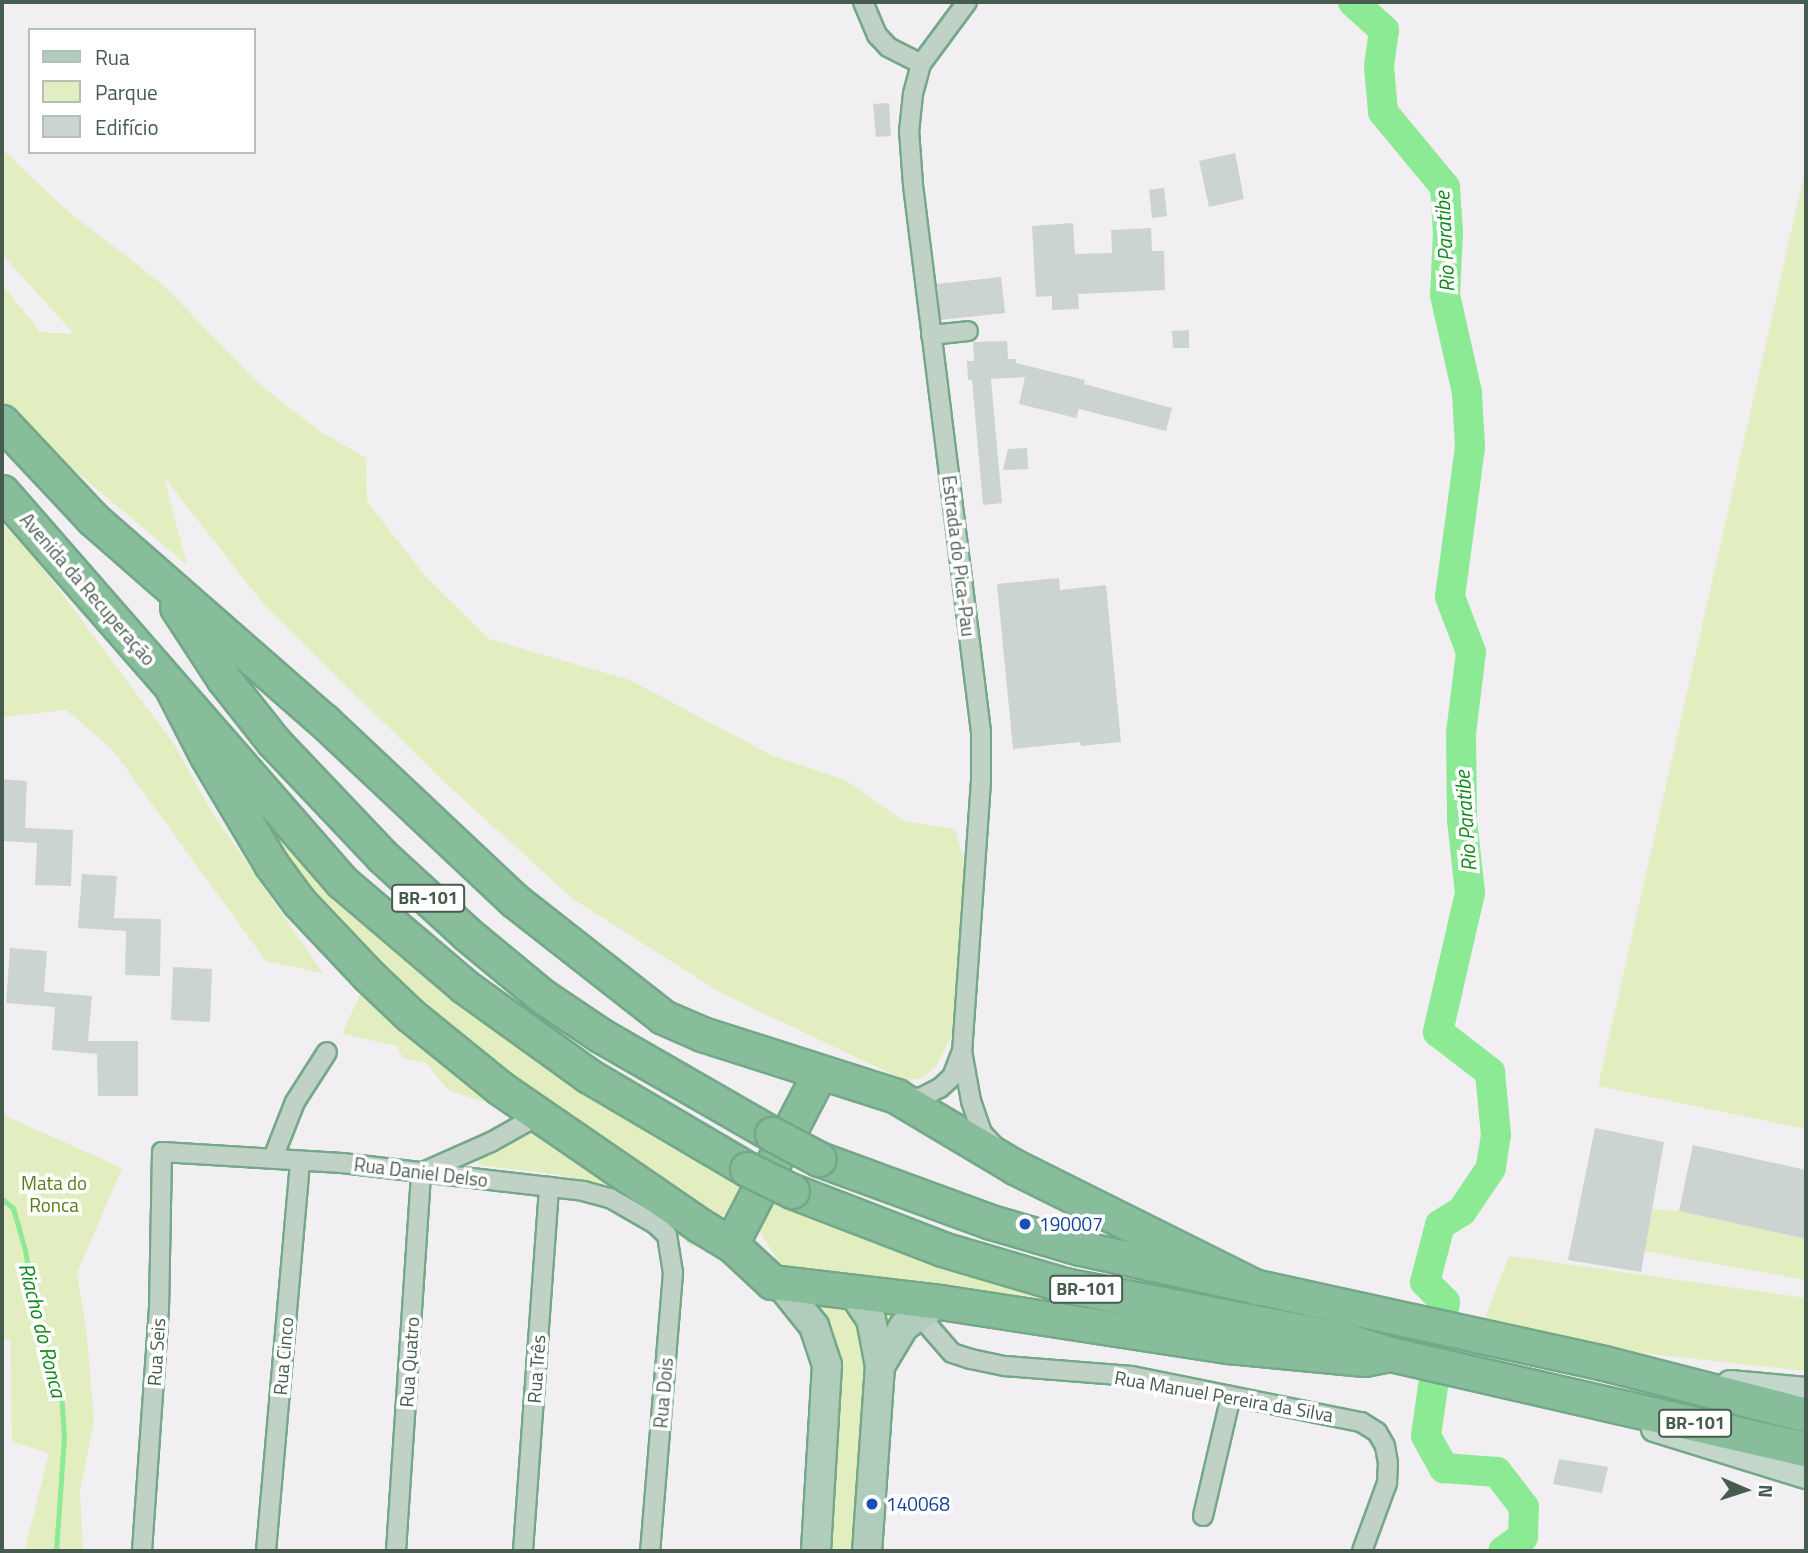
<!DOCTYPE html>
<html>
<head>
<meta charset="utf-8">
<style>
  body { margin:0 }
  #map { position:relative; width:1808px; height:1553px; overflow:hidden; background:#f1eff2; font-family:"Titillium Web",sans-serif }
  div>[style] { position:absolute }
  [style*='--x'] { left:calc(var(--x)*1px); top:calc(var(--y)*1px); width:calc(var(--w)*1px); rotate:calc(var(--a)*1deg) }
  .green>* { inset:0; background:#e2eebf }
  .stream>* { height:5px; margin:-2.5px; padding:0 2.5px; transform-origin:2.5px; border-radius:2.5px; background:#8dea94 }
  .river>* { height:30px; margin:-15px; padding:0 15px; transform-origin:15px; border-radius:15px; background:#8dea94 }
  .building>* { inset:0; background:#cbd4d1 }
  .roads { filter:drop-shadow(2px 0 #73a888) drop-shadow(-2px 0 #73a888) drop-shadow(0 2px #73a888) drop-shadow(0 -2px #73a888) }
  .street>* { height:18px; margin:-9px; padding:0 9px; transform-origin:9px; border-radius:9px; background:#c0d1c6 }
  .secondary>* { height:24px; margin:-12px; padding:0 12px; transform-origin:12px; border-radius:12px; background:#c2d7ca }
  .primary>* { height:28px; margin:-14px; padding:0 14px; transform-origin:14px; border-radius:14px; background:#afcdba }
  .highway>* { height:33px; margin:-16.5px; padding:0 16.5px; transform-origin:16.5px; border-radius:16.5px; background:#88bd9c }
  .bridges { filter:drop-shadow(2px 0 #73a888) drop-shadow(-2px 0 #73a888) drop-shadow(0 2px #73a888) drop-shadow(0 -2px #73a888) }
  .highway-bridge>* { height:33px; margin:-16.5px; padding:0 16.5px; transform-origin:16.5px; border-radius:16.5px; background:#88bd9c }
  .dots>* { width:19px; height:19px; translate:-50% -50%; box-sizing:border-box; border:4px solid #fff; border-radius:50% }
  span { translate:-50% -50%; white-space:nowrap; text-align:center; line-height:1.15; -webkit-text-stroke:7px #fff; paint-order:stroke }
  .shield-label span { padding:2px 5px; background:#fff; border:2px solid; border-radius:5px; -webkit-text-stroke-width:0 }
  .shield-label { font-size:18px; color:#475c4f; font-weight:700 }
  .street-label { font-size:19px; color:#475c4f }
  .park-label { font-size:19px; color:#587c19 }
  .transit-label { font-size:19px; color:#164399 }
  .left { translate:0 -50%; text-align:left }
  .water-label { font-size:21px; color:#10891a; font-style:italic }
  .frame { position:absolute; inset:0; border:4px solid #475c4f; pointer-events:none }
  .legend { position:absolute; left:28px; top:28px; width:228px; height:126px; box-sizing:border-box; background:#fff; border:2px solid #b5beb9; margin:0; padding:9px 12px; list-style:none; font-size:21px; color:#475c4f }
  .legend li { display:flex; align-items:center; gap:14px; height:35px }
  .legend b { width:35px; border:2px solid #b5beb9 }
  .north { position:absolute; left:1710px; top:1455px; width:70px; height:70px; -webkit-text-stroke:5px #fff; paint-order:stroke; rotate:93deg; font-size:19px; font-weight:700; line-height:28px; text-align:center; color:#475c4f }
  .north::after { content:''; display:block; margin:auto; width:24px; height:32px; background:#475c4f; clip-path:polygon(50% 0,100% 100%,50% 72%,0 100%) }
</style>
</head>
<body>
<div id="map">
  <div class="green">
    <div style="clip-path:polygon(2px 149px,64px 208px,162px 284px,259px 384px,321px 432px,366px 458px,367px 501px,424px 575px,489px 639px,630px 680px,771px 755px,845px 780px,904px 821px,955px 829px,966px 870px,958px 1004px,951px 1037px,935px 1068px,922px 1078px,906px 1081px,721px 993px,573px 899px,439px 777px,265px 606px,164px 477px,187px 565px,2px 409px,2px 284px,40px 332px,74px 334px,2px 254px)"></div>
    <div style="clip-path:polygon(1806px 166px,1806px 1129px,1598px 1086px)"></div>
    <div style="clip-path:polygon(2px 524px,35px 558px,174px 744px,213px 814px,323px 973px,266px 961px,112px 749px,66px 710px,2px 717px)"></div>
    <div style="clip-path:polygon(220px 763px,301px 850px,751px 1187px,730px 1215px,707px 1215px,687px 1208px,385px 982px,299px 894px)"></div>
    <div style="clip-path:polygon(362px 990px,508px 1110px,448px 1090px,426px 1063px,403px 1058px,397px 1046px,342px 1034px)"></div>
    <div style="clip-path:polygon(2px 1109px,8px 1117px,122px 1168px,77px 1273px,87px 1335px,94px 1421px,80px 1490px,83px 1551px,25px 1550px,49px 1453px,12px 1442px,10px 1339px,2px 1339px)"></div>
    <div style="clip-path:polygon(539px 1123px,619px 1173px,750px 1233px,770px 1270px,710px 1242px,690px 1246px,644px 1199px,612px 1186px,554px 1174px,479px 1165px,476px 1157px)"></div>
    <div style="clip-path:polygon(778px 1195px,1280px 1346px,787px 1275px,759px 1230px)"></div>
    <div style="clip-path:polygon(1652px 1209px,1679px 1211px,1806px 1239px,1806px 1280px,1644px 1251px)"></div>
    <div style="clip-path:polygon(1509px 1256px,1806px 1298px,1806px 1371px,1478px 1335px)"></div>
    <div style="clip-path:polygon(808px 1299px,911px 1305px,874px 1377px,862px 1551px,821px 1551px,834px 1343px)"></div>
  </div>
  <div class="stream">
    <div style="--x:2;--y:1199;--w:14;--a:39"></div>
    <div style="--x:13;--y:1208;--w:44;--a:74.1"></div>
    <div style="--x:25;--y:1250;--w:61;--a:80.5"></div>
    <div style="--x:35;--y:1310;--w:85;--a:72.2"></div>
    <div style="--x:61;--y:1391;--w:46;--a:86.3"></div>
    <div style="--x:64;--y:1437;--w:114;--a:94"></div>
  </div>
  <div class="river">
    <div style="--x:1353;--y:2;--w:42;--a:42.1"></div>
    <div style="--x:1384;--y:30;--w:36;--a:98"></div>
    <div style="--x:1379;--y:66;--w:46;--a:85"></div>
    <div style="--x:1383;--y:112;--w:97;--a:50.4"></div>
    <div style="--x:1445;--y:187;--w:45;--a:86.2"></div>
    <div style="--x:1448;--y:232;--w:63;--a:92.7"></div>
    <div style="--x:1445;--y:295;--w:100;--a:77.3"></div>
    <div style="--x:1467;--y:393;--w:54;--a:86.8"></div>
    <div style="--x:1470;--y:447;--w:151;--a:97.6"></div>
    <div style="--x:1450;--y:597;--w:59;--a:69.1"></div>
    <div style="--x:1471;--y:652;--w:82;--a:97"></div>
    <div style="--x:1461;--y:733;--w:87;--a:89.3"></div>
    <div style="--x:1462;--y:820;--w:73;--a:83.7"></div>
    <div style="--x:1470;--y:893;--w:143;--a:103"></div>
    <div style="--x:1438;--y:1032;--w:66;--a:37.6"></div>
    <div style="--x:1490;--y:1072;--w:63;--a:84.6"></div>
    <div style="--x:1496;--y:1135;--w:33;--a:99"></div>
    <div style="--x:1491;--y:1168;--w:52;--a:124"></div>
    <div style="--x:1462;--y:1211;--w:26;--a:148"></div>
    <div style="--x:1440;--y:1225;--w:59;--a:104.7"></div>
    <div style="--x:1425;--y:1282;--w:28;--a:45"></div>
    <div style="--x:1445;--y:1302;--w:135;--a:98.1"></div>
    <div style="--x:1426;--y:1436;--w:37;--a:61"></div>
    <div style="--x:1444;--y:1468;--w:53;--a:4.3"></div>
    <div style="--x:1497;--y:1472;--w:44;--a:52.4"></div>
    <div style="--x:1524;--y:1507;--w:30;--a:92"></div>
    <div style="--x:1523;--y:1537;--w:24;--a:145"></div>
  </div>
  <div class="building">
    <div style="clip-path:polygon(889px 103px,891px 136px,876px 137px,873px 104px)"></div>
    <div style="clip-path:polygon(1235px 153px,1244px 199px,1209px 207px,1199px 161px)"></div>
    <div style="clip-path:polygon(1164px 188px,1167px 216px,1152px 218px,1149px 190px)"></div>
    <div style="clip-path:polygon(1073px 223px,1075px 254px,1112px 253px,1111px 230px,1151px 228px,1152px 251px,1164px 251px,1165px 290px,1078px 294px,1079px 309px,1052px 310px,1052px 296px,1036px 297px,1032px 226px)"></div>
    <div style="clip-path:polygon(1001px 277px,1005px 313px,941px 320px,937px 284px)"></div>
    <div style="clip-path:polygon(1189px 330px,1189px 348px,1173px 348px,1172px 331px)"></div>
    <div style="clip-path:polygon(1007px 341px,1008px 359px,1016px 359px,1016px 363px,1085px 380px,1084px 384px,1172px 408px,1166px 431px,1079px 409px,1076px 418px,1019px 404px,1025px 377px,991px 379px,1002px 503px,983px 505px,972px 380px,968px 380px,967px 361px,974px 361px,973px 342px)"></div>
    <div style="clip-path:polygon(1027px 448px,1028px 469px,1003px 470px,1008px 449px)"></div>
    <div style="clip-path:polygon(1059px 578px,1060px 590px,1106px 585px,1121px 742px,1081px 746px,1080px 742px,1013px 749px,997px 584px)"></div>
    <div style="clip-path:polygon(2px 779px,27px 781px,25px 828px,73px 830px,71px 886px,35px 885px,37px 843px,2px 841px)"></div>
    <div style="clip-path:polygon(82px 874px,117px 876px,114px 918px,161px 919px,160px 976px,125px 975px,126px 931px,78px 928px)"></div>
    <div style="clip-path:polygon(10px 948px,47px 951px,44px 992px,92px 996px,88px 1041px,138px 1041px,138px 1096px,98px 1096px,97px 1054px,52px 1050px,55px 1007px,6px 1003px)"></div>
    <div style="clip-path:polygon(173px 967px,212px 969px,210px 1022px,171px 1020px)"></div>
    <div style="clip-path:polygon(1595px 1128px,1664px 1142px,1641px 1272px,1568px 1260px)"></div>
    <div style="clip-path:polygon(1693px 1145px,1806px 1170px,1806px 1239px,1679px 1211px)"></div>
    <div style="clip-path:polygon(1559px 1459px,1608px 1467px,1602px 1493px,1553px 1484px)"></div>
  </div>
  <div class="roads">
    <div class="street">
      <div style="--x:863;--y:2;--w:36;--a:67"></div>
      <div style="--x:877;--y:35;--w:16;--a:47"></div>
      <div style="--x:888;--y:47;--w:37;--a:27"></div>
      <div style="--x:967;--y:2;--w:77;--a:126.6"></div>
      <div style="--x:921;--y:64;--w:31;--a:105"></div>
      <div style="--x:913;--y:94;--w:36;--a:96"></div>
      <div style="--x:909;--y:130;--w:55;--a:85.8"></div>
      <div style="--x:913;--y:185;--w:551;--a:82.91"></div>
      <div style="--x:981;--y:732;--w:49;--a:90"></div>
      <div style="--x:981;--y:781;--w:271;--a:94"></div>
      <div style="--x:962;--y:1051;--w:51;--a:79.8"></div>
      <div style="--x:971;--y:1101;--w:34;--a:71"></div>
      <div style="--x:982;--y:1133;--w:16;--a:47"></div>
      <div style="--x:931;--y:335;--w:37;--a:-6"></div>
      <div style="--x:906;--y:1097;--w:14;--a:4"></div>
      <div style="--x:920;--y:1098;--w:22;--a:-27"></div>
      <div style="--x:940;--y:1088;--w:16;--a:-43"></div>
      <div style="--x:952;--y:1077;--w:25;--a:-69"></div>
      <div style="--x:273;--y:1158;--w:60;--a:-68.6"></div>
      <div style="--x:295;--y:1102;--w:59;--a:-57.4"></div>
      <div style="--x:919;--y:1315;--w:50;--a:49"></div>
      <div style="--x:952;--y:1353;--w:20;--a:18"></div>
      <div style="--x:971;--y:1359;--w:35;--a:12"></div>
      <div style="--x:1005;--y:1366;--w:127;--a:4.5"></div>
      <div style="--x:1132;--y:1376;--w:234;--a:11.4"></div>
      <div style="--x:1361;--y:1422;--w:19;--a:32"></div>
      <div style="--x:1377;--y:1432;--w:16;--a:60"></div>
      <div style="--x:1385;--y:1446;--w:17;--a:80"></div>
      <div style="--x:1388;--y:1463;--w:20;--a:93"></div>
      <div style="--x:1387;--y:1483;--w:72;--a:110.2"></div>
      <div style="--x:1203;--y:1516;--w:123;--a:-76.9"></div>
      <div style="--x:142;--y:1551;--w:243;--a:-86"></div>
      <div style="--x:159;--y:1309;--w:157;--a:-88.9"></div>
      <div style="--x:162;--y:1152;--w:180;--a:3.5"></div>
      <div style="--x:342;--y:1163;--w:243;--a:6.6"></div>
      <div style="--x:583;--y:1191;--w:28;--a:15"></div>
      <div style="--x:610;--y:1198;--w:52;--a:30"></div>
      <div style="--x:655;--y:1224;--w:16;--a:43"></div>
      <div style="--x:667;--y:1235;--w:38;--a:81"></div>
      <div style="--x:673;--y:1273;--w:279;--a:94.7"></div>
      <div style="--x:266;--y:1551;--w:391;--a:-85"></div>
      <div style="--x:396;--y:1551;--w:379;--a:-86.2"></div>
      <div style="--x:421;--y:1173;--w:77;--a:-23.9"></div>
      <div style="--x:491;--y:1142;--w:57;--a:-29.2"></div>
      <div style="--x:523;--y:1551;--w:365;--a:-85.9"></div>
    </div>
    <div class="secondary">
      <div style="--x:1730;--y:1383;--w:76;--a:5.3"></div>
      <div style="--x:1654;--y:1429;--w:159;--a:17.2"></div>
    </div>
    <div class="primary">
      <div style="--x:781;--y:1285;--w:53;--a:51.2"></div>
      <div style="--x:814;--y:1326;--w:41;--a:71.6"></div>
      <div style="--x:827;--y:1365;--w:186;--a:93.4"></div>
      <div style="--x:854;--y:1294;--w:30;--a:56"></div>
      <div style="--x:871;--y:1319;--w:48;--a:79.2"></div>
      <div style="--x:880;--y:1366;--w:185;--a:94"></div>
      <div style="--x:880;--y:1366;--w:47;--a:-59"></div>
      <div style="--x:904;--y:1326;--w:43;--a:-33.7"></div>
    </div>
    <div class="highway">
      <div style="--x:2;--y:422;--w:133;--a:46.8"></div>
      <div style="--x:93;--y:519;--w:307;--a:41.2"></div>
      <div style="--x:324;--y:721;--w:261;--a:43.3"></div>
      <div style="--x:514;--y:900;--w:189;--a:38.1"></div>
      <div style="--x:663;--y:1017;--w:43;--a:23.6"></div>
      <div style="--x:702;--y:1034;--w:204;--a:17.7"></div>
      <div style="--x:896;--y:1096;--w:139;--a:30.8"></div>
      <div style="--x:1015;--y:1167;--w:271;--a:26.5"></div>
      <div style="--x:2;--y:492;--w:517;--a:48.92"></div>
      <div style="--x:342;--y:882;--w:160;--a:40.4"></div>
      <div style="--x:464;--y:986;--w:154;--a:35.8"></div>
      <div style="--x:589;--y:1076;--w:183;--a:30.5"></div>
      <div style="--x:177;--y:607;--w:86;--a:56.9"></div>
      <div style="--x:224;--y:679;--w:80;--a:51.6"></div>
      <div style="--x:274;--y:742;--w:157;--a:46.5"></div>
      <div style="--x:382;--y:856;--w:115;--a:42.5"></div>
      <div style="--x:467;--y:934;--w:97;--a:39.6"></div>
      <div style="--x:542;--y:996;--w:70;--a:33.9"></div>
      <div style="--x:600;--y:1035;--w:198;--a:29.9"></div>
      <div style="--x:172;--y:688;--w:76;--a:62.8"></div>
      <div style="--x:207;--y:756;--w:126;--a:59.3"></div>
      <div style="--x:271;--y:864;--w:47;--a:53.6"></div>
      <div style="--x:299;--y:902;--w:100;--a:46.6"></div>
      <div style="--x:368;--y:975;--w:58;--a:43.6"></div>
      <div style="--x:410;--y:1015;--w:116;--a:39"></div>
      <div style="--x:500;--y:1088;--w:242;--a:34.5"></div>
      <div style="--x:699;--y:1225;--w:37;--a:31"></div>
      <div style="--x:731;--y:1244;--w:56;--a:42.8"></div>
      <div style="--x:772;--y:1282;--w:169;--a:6.8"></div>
      <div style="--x:940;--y:1302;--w:292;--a:8.7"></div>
      <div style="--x:1229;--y:1346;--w:136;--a:5.5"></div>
      <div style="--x:1364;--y:1359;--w:26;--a:-11"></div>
      <div style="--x:819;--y:1159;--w:183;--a:20.1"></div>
      <div style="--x:991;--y:1222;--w:93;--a:16.3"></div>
      <div style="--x:1080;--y:1248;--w:536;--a:12.38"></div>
      <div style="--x:1604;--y:1363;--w:209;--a:14.4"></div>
      <div style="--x:792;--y:1191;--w:161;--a:21.1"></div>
      <div style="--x:942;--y:1249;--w:127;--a:16.4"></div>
      <div style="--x:1064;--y:1285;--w:283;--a:11"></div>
      <div style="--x:1342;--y:1339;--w:50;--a:17.4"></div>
      <div style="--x:1390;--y:1354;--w:427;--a:12.9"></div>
      <div style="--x:731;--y:1244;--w:191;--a:-62.6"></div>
    </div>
  </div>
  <div class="bridges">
    <div class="highway-bridge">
      <div style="--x:772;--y:1134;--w:53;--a:28"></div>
      <div style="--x:747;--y:1169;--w:50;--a:26.1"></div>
    </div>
  </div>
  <div class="dots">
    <div style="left:1025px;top:1224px;background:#1a4fb4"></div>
    <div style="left:872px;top:1504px;background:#1a4fb4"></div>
  </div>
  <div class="shield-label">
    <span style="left:428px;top:898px">BR-101</span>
    <span style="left:1086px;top:1289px">BR-101</span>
    <span style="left:1695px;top:1423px">BR-101</span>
  </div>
  <div class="street-label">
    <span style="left:959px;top:556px;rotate:83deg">Estrada do Pica-Pau</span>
    <span style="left:88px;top:589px;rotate:49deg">Avenida da Recuperação</span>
    <span style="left:421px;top:1172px;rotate:7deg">Rua Daniel Delso</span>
    <span style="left:156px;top:1352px;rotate:-86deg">Rua Seis</span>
    <span style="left:283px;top:1356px;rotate:-85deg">Rua Cinco</span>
    <span style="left:409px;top:1362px;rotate:-86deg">Rua Quatro</span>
    <span style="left:536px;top:1369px;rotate:-86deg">Rua Três</span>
    <span style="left:663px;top:1393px;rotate:-85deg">Rua Dois</span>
    <span style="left:1224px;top:1396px;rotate:10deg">Rua Manuel Pereira da Silva</span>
  </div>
  <div class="park-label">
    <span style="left:54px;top:1194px">Mata do<br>Ronca</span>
  </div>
  <div class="transit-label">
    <span class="left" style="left:1039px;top:1224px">190007</span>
    <span class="left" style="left:886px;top:1504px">140068</span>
  </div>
  <div class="water-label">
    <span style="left:1444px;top:242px;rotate:-93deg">Rio Paratibe</span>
    <span style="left:1465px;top:821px;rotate:-94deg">Rio Paratibe</span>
    <span style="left:43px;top:1330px;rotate:76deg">Riacho do Ronca</span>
  </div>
  <div class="frame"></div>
  <ul class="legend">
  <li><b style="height:9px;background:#afcdba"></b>Rua</li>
  <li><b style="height:19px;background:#e2eebf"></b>Parque</li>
  <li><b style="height:19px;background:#cbd4d1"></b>Edifício</li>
  </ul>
  <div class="north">N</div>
</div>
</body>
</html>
